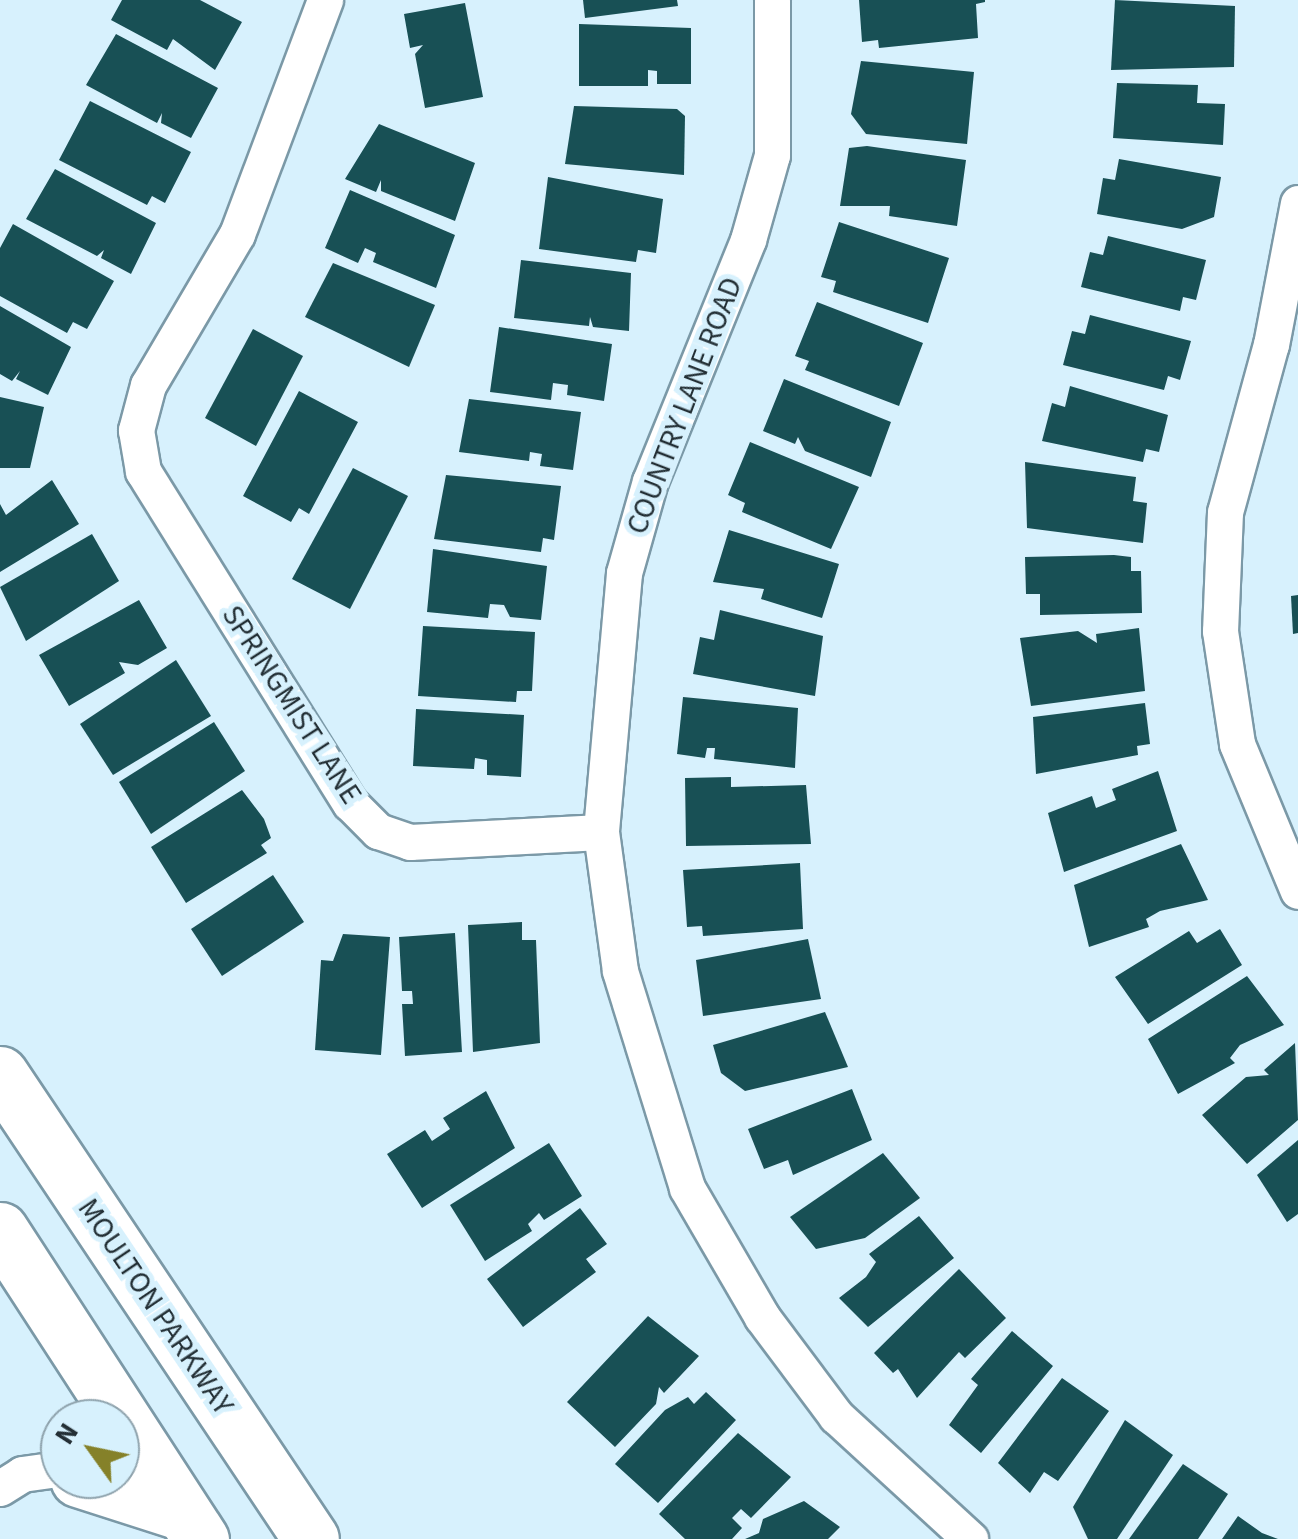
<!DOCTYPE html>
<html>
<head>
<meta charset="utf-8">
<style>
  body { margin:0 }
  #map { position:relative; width:1298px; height:1539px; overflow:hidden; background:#d7f1fd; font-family:"Source Sans 3",sans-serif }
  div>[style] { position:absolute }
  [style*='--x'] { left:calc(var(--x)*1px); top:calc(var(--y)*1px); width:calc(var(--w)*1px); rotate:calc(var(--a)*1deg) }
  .building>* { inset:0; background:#185055 }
  .roads { filter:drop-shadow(2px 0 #7b99a7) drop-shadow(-2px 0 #7b99a7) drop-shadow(0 2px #7b99a7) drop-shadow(0 -2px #7b99a7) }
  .street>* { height:35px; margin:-17.5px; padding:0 17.5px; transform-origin:17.5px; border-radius:17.5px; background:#fff }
  .primary>* { height:55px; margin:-27.5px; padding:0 27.5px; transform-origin:27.5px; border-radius:27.5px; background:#fff }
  span { translate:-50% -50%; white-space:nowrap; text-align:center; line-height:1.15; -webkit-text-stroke:10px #d7f1fd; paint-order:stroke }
  .street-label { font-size:30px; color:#232f35 }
  .north { position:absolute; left:40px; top:1399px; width:100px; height:100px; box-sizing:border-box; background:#d7f1fd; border:2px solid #8fa3ad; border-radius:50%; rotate:303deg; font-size:28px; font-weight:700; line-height:40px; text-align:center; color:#232f35 }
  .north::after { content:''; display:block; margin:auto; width:35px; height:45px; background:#858129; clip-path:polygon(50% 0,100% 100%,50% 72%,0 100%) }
</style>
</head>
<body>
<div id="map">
  <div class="building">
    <div style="clip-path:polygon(122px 0,200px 0,242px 22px,215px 70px,173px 39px,167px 50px,111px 20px)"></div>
    <div style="clip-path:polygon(583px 0,677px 0,678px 6px,585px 18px)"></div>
    <div style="clip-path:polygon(859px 0,985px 0,985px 2px,976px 4px,978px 38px,879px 48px,878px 40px,862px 42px)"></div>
    <div style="clip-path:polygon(1115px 0,1235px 6px,1234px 67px,1111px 70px)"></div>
    <div style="clip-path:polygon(465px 3px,483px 97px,425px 108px,415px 54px,423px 45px,410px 48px,404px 14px)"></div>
    <div style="clip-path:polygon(579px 24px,691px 28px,691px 84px,657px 84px,657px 71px,648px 70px,648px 86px,579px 86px)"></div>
    <div style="clip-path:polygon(116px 34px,218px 88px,191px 138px,161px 123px,162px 113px,157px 123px,86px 85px)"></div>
    <div style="clip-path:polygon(861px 61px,974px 72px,967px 144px,866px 134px,851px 114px)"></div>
    <div style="clip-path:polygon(1117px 83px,1198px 85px,1197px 103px,1225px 104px,1223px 145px,1113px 138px)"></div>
    <div style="clip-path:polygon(90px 101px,191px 152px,165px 203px,152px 196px,147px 205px,59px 160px)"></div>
    <div style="clip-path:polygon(574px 106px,677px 109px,685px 116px,684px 175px,565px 164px)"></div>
    <div style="clip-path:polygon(379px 124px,475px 163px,455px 221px,381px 191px,381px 180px,376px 192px,345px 179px)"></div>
    <div style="clip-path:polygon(867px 146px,966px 160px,957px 226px,889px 216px,890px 206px,840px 206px,849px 148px)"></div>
    <div style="clip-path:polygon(1119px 159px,1221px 177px,1214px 217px,1182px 229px,1097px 214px,1103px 178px,1115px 180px)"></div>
    <div style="clip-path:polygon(55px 169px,156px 223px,131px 274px,101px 258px,104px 250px,97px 256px,26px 219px)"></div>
    <div style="clip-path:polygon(548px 177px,663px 199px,656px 253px,638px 250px,636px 262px,539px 249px)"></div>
    <div style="clip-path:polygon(350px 190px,455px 235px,436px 288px,373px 262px,376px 253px,365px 248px,358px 263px,325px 248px)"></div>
    <div style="clip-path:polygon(839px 222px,949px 258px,928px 323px,833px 292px,836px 281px,821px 277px)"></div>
    <div style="clip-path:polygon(13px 224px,114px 281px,87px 329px,73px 322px,67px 333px,0 296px,0 248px)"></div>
    <div style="clip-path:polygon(1108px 236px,1206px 260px,1196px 300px,1183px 297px,1180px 311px,1081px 287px,1090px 252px,1103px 255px)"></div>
    <div style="clip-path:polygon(521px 260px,631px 273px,629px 331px,593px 327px,590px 317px,589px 326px,514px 318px)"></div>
    <div style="clip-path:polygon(333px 263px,435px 305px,409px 367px,305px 317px)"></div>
    <div style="clip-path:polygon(817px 302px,923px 343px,899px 406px,805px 370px,809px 361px,795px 356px)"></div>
    <div style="clip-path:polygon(0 306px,71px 347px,48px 395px,16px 379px,20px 371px,12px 381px,0 374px)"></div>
    <div style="clip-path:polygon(1090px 315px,1191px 341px,1180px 380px,1168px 376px,1164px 390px,1063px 365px,1072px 331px,1085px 334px)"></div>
    <div style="clip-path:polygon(499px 327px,612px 344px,604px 401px,567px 395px,568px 385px,553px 383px,551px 400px,490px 392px)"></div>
    <div style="clip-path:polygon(253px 329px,303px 356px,256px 446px,205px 418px)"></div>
    <div style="clip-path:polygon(784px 379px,891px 422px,871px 477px,805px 451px,798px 437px,795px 444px,763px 431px)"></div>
    <div style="clip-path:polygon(1070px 386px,1168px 415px,1159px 452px,1146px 449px,1143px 462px,1042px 441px,1052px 403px,1065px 407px)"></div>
    <div style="clip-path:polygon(299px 391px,358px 422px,309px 514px,299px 508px,291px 522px,243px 496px)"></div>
    <div style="clip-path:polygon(0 397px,44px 407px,30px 468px,0 468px)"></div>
    <div style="clip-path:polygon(469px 399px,581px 412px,573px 470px,540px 466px,542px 454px,530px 452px,529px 461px,459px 452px)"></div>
    <div style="clip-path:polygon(750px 442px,859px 487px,831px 549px,742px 512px,745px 503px,728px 495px)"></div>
    <div style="clip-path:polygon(1025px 462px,1136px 477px,1133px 501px,1147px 503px,1143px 543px,1027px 528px)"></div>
    <div style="clip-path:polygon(353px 468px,408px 496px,350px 609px,292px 579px)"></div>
    <div style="clip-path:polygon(446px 475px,561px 486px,554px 540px,543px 538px,541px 552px,434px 539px)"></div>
    <div style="clip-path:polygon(52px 480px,79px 524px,0 572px,0 504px,6px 515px)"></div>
    <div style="clip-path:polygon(729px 530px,839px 564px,822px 618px,761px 599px,764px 589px,713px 582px)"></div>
    <div style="clip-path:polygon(92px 534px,119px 581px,26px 641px,0 587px)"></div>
    <div style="clip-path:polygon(433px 549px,547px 566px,541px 620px,510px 617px,504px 605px,490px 604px,488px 618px,427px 612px)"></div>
    <div style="clip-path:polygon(1114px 555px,1131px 557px,1131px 571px,1141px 571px,1142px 613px,1040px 615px,1040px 594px,1026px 594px,1025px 557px)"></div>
    <div style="clip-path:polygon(1298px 595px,1298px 633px,1293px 634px,1291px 596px)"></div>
    <div style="clip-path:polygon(139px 600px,167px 648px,138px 665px,119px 662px,125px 673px,69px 706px,39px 655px)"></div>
    <div style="clip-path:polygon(720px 610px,823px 636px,815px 696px,693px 674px,700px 637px,714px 640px)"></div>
    <div style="clip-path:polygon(423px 626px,535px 632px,532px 691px,517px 691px,516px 702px,418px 696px)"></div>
    <div style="clip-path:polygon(1139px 628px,1145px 691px,1031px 706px,1020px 638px,1078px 631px,1097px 643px,1096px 634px)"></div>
    <div style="clip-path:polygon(176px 660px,211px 716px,113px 775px,80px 724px)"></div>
    <div style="clip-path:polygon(683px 697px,798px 708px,795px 768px,714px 759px,715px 748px,707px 748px,705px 758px,677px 754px)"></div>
    <div style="clip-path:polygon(1145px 703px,1150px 744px,1137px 746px,1138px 755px,1036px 774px,1033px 717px)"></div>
    <div style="clip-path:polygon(416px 709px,524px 715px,521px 777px,487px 775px,487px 760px,475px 758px,474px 769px,413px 766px)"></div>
    <div style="clip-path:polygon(214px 722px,245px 771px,151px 834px,119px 782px)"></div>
    <div style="clip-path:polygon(1158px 771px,1177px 831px,1064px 872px,1048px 813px,1092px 796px,1096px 808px,1116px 800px,1112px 789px)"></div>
    <div style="clip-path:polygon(731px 777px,731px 787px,806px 785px,811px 844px,686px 846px,685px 778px)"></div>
    <div style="clip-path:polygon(242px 790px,264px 819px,271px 838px,261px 845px,267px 853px,186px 903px,151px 847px)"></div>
    <div style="clip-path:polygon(1181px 844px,1208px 900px,1160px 911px,1146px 919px,1149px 927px,1089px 947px,1074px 885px)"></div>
    <div style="clip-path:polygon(800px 863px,803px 929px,703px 936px,702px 926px,687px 927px,683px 870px)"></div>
    <div style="clip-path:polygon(273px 875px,304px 922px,222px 976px,191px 929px)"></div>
    <div style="clip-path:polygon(522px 922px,522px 940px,536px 940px,540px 1043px,473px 1052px,468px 925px)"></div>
    <div style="clip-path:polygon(1220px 929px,1242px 965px,1148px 1024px,1115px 977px,1189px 931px,1197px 943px)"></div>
    <div style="clip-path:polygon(455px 933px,462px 1052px,405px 1056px,402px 1004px,413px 1004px,412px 991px,402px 991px,399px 937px)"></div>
    <div style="clip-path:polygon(343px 934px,390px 937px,381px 1055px,315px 1050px,321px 960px,333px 961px)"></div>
    <div style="clip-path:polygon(808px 939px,821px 999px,703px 1016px,696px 960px)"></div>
    <div style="clip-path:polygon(1247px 976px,1284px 1025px,1240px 1045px,1230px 1058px,1235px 1063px,1178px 1094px,1148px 1039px)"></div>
    <div style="clip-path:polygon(825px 1012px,848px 1067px,745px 1091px,721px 1073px,713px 1045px)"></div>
    <div style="clip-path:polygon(1295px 1043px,1298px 1120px,1247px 1164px,1202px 1115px,1246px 1077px,1269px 1075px,1264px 1070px)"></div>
    <div style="clip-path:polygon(852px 1089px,872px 1140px,793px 1175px,788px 1160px,764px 1169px,748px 1129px)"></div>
    <div style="clip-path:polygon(486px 1091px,515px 1148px,422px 1208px,387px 1154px,425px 1130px,432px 1141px,450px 1129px,443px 1118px)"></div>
    <div style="clip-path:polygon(1298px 1140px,1298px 1214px,1287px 1222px,1257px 1175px)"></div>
    <div style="clip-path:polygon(549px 1143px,582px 1196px,544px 1220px,539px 1213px,528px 1224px,532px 1231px,485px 1261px,450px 1205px)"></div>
    <div style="clip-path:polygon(883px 1153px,920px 1198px,865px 1238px,816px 1249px,790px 1217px)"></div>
    <div style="clip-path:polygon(580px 1208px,607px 1244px,586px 1259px,596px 1272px,523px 1327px,487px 1279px)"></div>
    <div style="clip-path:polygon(919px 1216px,954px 1258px,868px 1327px,839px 1298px,866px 1277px,876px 1262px,869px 1254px)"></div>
    <div style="clip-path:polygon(959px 1269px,1006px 1318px,965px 1358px,959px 1352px,917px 1398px,898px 1369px,893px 1373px,874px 1353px)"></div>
    <div style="clip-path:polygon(648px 1316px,699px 1356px,664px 1393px,659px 1387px,656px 1404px,615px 1447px,567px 1402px)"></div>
    <div style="clip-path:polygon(1012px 1331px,1053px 1366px,981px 1453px,949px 1425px,978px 1385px,971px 1379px)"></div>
    <div style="clip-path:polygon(1062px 1378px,1109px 1411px,1058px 1481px,1044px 1472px,1030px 1493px,998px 1463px)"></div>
    <div style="clip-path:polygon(706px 1392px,736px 1420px,658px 1503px,615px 1464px,665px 1410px,688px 1397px,694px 1404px)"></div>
    <div style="clip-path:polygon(1125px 1420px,1173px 1455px,1117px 1539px,1088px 1539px,1073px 1507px)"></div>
    <div style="clip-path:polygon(738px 1433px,791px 1477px,751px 1518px,741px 1509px,732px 1518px,742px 1528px,732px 1539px,685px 1539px,659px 1514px)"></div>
    <div style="clip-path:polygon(1183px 1464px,1228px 1494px,1198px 1539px,1129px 1539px)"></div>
    <div style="clip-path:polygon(804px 1501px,840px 1527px,828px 1539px,745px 1539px,759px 1533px,763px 1519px)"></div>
    <div style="clip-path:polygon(1238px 1516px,1262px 1533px,1278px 1539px,1222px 1539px)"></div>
  </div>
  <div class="roads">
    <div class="street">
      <div style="--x:325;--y:0;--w:250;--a:110.6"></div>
      <div style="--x:237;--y:234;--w:175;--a:120.5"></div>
      <div style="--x:148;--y:385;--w:47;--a:104.9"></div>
      <div style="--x:136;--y:430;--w:42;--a:80.3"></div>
      <div style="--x:143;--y:471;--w:391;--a:58.1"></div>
      <div style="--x:350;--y:803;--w:40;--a:45"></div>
      <div style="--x:378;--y:831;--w:34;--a:19"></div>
      <div style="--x:410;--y:842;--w:191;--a:-3"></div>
      <div style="--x:772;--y:0;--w:155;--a:90"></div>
      <div style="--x:772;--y:155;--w:88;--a:105.8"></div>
      <div style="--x:748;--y:240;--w:260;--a:112.1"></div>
      <div style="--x:650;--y:481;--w:96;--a:105.8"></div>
      <div style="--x:624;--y:573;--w:260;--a:95.1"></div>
      <div style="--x:601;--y:832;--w:140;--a:82.2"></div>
      <div style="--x:620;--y:971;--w:227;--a:72.8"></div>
      <div style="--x:687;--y:1188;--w:149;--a:59.8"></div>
      <div style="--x:762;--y:1317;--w:124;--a:53.2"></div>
      <div style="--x:836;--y:1416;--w:182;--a:42.5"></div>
      <div style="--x:1298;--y:203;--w:144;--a:100.8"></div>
      <div style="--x:1271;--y:344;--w:174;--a:105.3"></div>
      <div style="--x:1225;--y:512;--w:119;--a:92.4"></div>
      <div style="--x:1220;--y:631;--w:114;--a:81.4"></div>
      <div style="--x:1237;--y:744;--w:159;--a:67.5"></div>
      <div style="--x:0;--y:1488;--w:26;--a:-32"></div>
      <div style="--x:22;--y:1474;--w:27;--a:-8"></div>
    </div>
    <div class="primary">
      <div style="--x:0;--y:1074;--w:559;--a:56.22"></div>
      <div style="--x:0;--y:1230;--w:369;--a:57"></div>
      <div style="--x:78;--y:1479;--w:108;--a:17.8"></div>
    </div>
  </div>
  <div class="street-label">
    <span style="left:685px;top:406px;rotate:-69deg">COUNTRY LANE ROAD</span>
    <span style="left:291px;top:705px;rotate:57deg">SPRINGMIST LANE</span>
    <span style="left:155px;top:1307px;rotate:56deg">MOULTON PARKWAY</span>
  </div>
  <div class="north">N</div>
</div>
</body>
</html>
